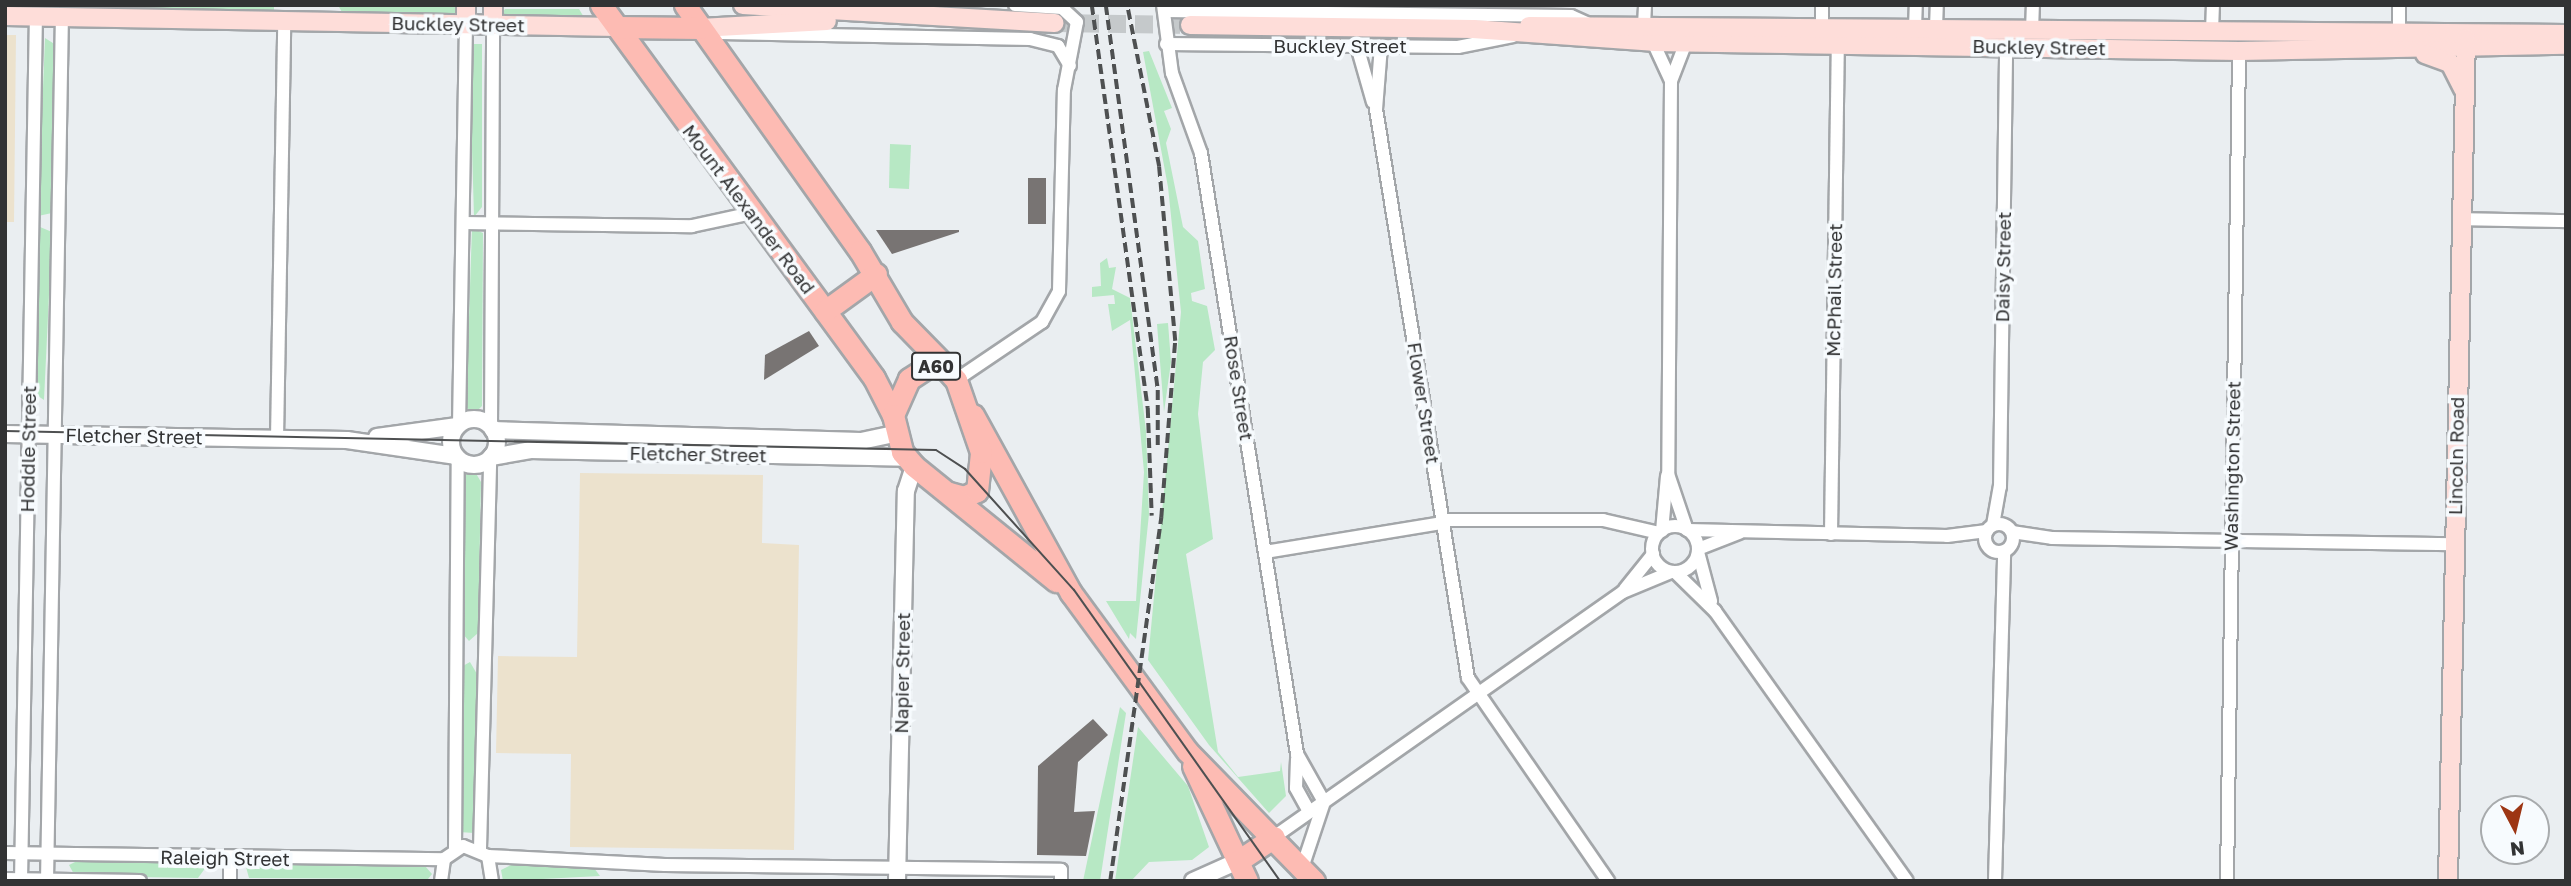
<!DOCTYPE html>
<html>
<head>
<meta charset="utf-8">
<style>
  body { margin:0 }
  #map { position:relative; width:2571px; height:886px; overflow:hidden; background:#eaeef1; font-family:"Golos Text",sans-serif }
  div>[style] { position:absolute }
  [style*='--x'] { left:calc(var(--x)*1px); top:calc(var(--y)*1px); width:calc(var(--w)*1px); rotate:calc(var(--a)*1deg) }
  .education>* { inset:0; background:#ece2cd }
  .green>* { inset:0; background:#b7e8c4 }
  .building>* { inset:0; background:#787473 }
  .secondary-tunnel>* { height:18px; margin-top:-9px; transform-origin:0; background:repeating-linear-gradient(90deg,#c5c9cb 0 18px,transparent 0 27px) }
  .roads { filter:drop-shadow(2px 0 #a3a6a9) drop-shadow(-2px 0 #a3a6a9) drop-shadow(0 2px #a3a6a9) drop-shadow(0 -2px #a3a6a9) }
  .minor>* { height:12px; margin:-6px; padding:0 6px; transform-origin:6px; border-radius:6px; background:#fff }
  .minor>.ring { margin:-6px; padding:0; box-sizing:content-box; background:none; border:12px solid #fff; border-radius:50% }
  .tertiary>* { height:16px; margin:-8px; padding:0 8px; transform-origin:8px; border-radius:8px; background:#fff }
  .tertiary>.ring { margin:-8px; padding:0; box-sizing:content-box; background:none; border:16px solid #fff; border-radius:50% }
  .secondary>* { height:18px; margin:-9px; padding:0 9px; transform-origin:9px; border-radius:9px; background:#feddd9 }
  .primary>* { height:21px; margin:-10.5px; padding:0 10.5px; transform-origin:10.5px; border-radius:10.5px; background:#fdbbb3 }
  .tram>* { height:2px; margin:-1px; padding:0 1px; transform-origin:1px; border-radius:1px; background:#4e5051 }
  .rail>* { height:3.5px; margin-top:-1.75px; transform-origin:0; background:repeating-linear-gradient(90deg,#4e5051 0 10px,transparent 0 15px) }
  span { translate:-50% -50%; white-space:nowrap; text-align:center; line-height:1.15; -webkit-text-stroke:7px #f7fbfe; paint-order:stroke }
  .shield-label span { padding:2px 5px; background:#f7fbfe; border:2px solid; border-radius:5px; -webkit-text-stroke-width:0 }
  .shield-label { font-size:18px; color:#323334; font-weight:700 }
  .street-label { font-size:19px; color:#323334 }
  .frame { position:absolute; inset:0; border:7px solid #323334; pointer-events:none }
  .north { position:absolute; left:2480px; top:795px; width:70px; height:70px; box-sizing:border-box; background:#f7fbfe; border:2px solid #a8abad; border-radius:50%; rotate:173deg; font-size:19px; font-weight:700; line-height:28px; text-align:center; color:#323334 }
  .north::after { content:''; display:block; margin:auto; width:24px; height:32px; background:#9d3614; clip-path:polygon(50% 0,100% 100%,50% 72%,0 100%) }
</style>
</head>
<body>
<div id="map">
  <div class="education">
    <div style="clip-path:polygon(5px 35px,16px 35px,14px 222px,5px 222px)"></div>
    <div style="clip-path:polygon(580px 473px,763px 475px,762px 543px,799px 545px,794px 850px,570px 847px,571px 754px,496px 753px,498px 656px,577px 657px)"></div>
  </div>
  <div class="green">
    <div style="clip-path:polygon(71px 5px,274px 5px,274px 11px,76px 11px)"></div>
    <div style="clip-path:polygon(338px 5px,457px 5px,459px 7px,458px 16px,344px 16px)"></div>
    <div style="clip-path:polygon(505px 9px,579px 9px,585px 19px,500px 16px)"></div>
    <div style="clip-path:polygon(45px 38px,56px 45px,52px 213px,38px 216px)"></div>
    <div style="clip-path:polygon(469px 44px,482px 44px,482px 207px,474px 217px)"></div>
    <div style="clip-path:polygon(1149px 51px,1172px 108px,1164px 111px,1171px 129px,1166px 143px,1183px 227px,1198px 241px,1205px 289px,1191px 293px,1192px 301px,1207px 306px,1215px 350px,1203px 362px,1198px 414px,1213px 539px,1186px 554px,1218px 752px,1238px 777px,1280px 771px,1281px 762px,1286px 796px,1269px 813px,1209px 745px,1148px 660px,1181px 312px,1168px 187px,1143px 52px)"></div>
    <div style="clip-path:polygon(890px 144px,911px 145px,909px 189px,889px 188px)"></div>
    <div style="clip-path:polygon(40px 227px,52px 232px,44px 400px,35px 394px)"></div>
    <div style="clip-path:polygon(472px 228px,483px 233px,482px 406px,474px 414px,466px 407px)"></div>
    <div style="clip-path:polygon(1107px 258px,1109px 268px,1116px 267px,1112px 289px,1130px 298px,1146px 431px,1149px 514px,1136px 639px,1130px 633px,1129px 639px,1106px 601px,1136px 601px,1144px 472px,1130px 320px,1112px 331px,1108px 304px,1115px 304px,1114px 295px,1092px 297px,1092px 287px,1101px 286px,1100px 263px)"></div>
    <div style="clip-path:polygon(1168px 323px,1171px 362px,1164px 412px,1157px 324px)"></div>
    <div style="clip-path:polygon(474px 470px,481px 482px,478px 633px,469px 641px,462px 633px,465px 475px)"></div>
    <div style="clip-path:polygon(470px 662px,477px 674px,474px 833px,459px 832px,461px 667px)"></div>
    <div style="clip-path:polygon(1120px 707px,1126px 713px,1100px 881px,1083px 881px)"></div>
    <div style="clip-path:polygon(1138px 727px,1188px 786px,1209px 847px,1192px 860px,1149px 862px,1131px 881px,1115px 881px)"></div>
    <div style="clip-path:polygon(77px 861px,201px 863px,206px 867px,198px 878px,75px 876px,69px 865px)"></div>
    <div style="clip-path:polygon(252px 863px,425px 866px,432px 874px,428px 879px,249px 878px,246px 867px)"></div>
    <div style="clip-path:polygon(511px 865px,594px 868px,600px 876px,503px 881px,501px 870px)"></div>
  </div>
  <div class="building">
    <div style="clip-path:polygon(1028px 178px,1046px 178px,1046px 224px,1028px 224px)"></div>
    <div style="clip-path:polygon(876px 230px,959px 230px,959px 232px,892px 254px)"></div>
    <div style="clip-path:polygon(809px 331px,819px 346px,764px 380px,765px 355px)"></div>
    <div style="clip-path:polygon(1093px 719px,1108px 735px,1078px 762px,1074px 812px,1095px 811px,1086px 856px,1037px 855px,1038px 766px)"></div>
  </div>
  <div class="secondary-tunnel">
    <div style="--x:1054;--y:23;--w:136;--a:0.8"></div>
  </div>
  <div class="roads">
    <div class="minor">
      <div style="--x:1163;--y:5;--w:69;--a:82.5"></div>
      <div style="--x:1172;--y:73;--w:85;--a:70.1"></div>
      <div style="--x:1201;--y:153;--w:609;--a:80.92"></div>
      <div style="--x:1297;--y:754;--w:55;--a:60.6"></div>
      <div style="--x:1164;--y:11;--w:407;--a:0.7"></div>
      <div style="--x:1571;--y:16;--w:22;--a:24"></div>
      <div style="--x:1644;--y:25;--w:20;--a:-87"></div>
      <div style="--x:1822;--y:27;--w:22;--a:-90"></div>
      <div style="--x:1915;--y:28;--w:23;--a:-88"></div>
      <div style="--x:1936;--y:28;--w:23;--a:-88"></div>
      <div style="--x:2032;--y:31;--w:26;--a:-88"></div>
      <div style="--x:2212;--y:32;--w:27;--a:-88"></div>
      <div style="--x:2399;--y:32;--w:27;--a:-90"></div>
      <div style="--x:720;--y:33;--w:310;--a:1.1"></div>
      <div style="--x:1030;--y:39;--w:29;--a:14"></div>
      <div style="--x:1058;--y:46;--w:23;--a:59"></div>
      <div style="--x:1653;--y:42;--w:43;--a:65.2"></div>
      <div style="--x:1686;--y:42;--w:42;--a:111"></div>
      <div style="--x:1671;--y:81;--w:393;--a:90.4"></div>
      <div style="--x:1668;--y:474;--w:59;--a:71.3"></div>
      <div style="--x:1166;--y:44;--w:292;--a:0.6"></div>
      <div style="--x:1458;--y:47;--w:56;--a:-11.3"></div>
      <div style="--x:1357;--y:46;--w:58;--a:74.1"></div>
      <div style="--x:1381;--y:46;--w:63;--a:94.5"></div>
      <div style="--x:1376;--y:109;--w:576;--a:80.82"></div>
      <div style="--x:1468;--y:678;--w:247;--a:55.4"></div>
      <div style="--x:2461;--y:219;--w:105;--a:1.1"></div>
      <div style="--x:463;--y:223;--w:229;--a:0.8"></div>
      <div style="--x:692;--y:226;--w:61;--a:-12.2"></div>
      <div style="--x:956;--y:380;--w:104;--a:-34"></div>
      <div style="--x:1042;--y:322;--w:35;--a:-61"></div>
      <div style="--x:1059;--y:291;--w:201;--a:-88.6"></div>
      <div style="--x:1064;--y:90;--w:69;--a:-79.2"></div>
      <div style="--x:1077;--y:22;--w:21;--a:-137"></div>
      <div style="--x:1062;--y:8;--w:47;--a:-176.3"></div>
      <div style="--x:459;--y:425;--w:401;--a:-89"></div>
      <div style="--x:491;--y:427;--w:403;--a:-89.7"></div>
      <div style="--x:277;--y:439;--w:418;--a:-89"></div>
      <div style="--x:1443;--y:520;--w:160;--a:0"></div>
      <div style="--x:1603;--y:520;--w:57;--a:13.1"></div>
      <div class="ring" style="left:1985px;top:524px;width:16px;height:16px"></div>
      <div style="--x:1993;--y:525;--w:39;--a:-80"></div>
      <div style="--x:2000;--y:487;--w:441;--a:-89.2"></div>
      <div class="ring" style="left:1652px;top:526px;width:34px;height:34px"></div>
      <div style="--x:1688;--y:530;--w:259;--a:1.3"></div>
      <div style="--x:1947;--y:536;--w:40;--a:-7.1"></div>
      <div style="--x:1662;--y:531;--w:55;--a:-84.8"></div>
      <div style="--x:2012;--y:532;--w:40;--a:8.5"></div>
      <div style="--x:2052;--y:538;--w:402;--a:0.9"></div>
      <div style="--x:1831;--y:534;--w:489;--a:-89.2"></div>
      <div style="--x:1698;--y:549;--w:44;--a:-21.3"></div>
      <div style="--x:1265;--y:552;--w:180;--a:-9.3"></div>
      <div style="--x:1698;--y:552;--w:51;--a:75.1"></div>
      <div style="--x:1675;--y:572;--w:56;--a:44.3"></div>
      <div style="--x:1715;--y:611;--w:331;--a:54.6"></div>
      <div style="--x:1625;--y:589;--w:45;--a:-51.3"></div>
      <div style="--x:1297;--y:759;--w:29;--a:92"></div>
      <div style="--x:1296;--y:788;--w:26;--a:61"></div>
      <div style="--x:1274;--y:837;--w:426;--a:-35.1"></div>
      <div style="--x:1623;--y:592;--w:52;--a:-22.6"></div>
      <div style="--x:455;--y:848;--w:389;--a:-89.6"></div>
      <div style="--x:480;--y:849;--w:390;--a:-88.5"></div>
      <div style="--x:5;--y:853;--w:439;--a:0.8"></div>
      <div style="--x:488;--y:856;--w:177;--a:2.9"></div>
      <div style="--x:665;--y:865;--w:396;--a:0.7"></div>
      <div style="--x:1061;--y:870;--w:11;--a:90"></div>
      <div style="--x:230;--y:858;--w:23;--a:90"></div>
      <div style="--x:1302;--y:868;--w:70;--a:-71.6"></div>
      <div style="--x:5;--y:879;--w:135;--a:0.8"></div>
      <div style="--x:21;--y:881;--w:865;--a:-89.01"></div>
      <div style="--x:47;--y:881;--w:864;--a:-89.01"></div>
      <div style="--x:441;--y:881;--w:22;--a:-82"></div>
      <div style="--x:444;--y:859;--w:23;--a:-34"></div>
      <div style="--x:463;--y:846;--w:27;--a:22"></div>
      <div style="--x:488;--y:856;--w:25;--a:81"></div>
      <div style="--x:1995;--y:881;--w:330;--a:-88.4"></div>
      <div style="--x:2227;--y:881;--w:830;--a:-89.17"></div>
    </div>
    <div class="tertiary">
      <div class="ring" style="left:451px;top:419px;width:30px;height:30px"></div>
      <div style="--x:493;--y:430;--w:368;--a:1.7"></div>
      <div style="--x:861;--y:441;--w:35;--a:-12"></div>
      <div style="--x:5;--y:434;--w:342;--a:1"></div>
      <div style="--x:347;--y:440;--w:109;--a:8.4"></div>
      <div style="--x:377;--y:437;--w:81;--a:-7.8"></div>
      <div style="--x:491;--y:457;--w:40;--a:-10"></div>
      <div style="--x:530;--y:450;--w:376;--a:1.2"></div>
      <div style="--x:897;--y:881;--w:390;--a:-88.7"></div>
      <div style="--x:906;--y:491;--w:26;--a:-72"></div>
      <div style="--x:1193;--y:881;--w:49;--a:-24"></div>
    </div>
    <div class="secondary">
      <div style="--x:743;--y:5;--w:312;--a:3.3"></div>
      <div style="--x:5;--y:16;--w:612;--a:1.03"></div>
      <div style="--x:466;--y:24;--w:19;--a:-90"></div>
      <div style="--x:493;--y:24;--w:19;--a:-90"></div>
      <div style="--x:1190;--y:25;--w:283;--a:0.8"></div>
      <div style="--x:1473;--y:29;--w:180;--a:4.1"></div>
      <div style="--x:1653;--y:42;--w:586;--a:0.88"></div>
      <div style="--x:2239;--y:51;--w:327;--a:-1.1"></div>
      <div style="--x:1529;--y:26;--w:1037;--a:0.44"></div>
      <div style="--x:700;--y:28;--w:127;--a:-3.2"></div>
      <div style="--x:2425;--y:54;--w:27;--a:20"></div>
      <div style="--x:2450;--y:63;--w:29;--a:63"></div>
      <div style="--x:2448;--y:881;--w:843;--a:-88.78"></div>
    </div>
    <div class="primary">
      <div style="--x:601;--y:5;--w:462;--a:53.8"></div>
      <div style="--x:874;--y:378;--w:42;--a:62.8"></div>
      <div style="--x:685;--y:5;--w:302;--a:54.6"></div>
      <div style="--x:860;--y:251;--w:82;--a:59.4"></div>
      <div style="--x:902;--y:322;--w:69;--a:45.6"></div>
      <div style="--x:617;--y:27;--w:83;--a:0.7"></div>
      <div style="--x:825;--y:311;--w:63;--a:-36"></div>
      <div style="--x:973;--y:415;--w:203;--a:61.2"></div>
      <div style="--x:1071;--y:593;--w:196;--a:53.7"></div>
      <div style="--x:1187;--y:751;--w:182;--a:45.7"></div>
      <div style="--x:949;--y:493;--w:16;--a:15"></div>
      <div style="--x:964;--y:497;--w:14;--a:-25"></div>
      <div style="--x:977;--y:491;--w:39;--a:-84"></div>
      <div style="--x:981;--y:452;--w:76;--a:-109.1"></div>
      <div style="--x:956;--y:380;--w:15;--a:-132"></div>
      <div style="--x:946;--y:369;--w:17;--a:-170"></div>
      <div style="--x:929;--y:366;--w:24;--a:147"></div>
      <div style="--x:909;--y:379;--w:39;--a:114"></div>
      <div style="--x:893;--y:415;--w:38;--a:76"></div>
      <div style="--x:902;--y:452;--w:18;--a:49"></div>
      <div style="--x:914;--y:466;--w:183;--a:39"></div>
      <div style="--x:1193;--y:766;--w:127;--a:64.8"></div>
      <div style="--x:1238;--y:861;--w:43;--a:-33.7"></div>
    </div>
  </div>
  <div class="tram">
    <div style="--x:5;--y:431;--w:931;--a:1.17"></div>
    <div style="--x:936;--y:450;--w:35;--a:33"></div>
    <div style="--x:965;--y:469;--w:163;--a:48"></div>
    <div style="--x:1074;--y:590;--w:357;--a:54.7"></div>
  </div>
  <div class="rail">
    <div style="--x:1092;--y:5;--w:407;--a:82.1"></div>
    <div style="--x:1148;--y:408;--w:108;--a:87.9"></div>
    <div style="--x:1106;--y:5;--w:388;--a:82.3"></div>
    <div style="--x:1158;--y:390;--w:60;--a:90"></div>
    <div style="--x:1110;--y:881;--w:367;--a:-82"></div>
    <div style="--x:1161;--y:518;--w:178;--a:-85.5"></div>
    <div style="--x:1175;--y:341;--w:175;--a:-95.3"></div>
    <div style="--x:1159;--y:167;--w:165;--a:-101.2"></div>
  </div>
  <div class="shield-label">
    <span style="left:936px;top:366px">A60</span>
  </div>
  <div class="street-label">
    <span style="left:458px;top:24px;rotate:1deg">Buckley Street</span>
    <span style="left:1340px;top:46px">Buckley Street</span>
    <span style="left:2039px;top:47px;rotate:1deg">Buckley Street</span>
    <span style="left:749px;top:209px;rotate:53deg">Mount Alexander Road</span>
    <span style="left:2003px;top:267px;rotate:-89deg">Daisy Street</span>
    <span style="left:1834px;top:290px;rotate:-89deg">McPhail Street</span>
    <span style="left:1239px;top:388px;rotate:81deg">Rose Street</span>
    <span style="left:1424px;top:403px;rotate:81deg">Flower Street</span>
    <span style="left:134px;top:436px;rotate:1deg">Fletcher Street</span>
    <span style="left:28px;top:449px;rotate:-89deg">Hoddle Street</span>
    <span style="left:698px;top:454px;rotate:1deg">Fletcher Street</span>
    <span style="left:2456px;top:456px;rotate:-89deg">Lincoln Road</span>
    <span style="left:2232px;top:466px;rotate:-89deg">Washington Street</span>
    <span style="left:902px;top:673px;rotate:-89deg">Napier Street</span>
    <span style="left:225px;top:858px;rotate:1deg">Raleigh Street</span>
  </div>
  <div class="frame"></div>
  <div class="north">N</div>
</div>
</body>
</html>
